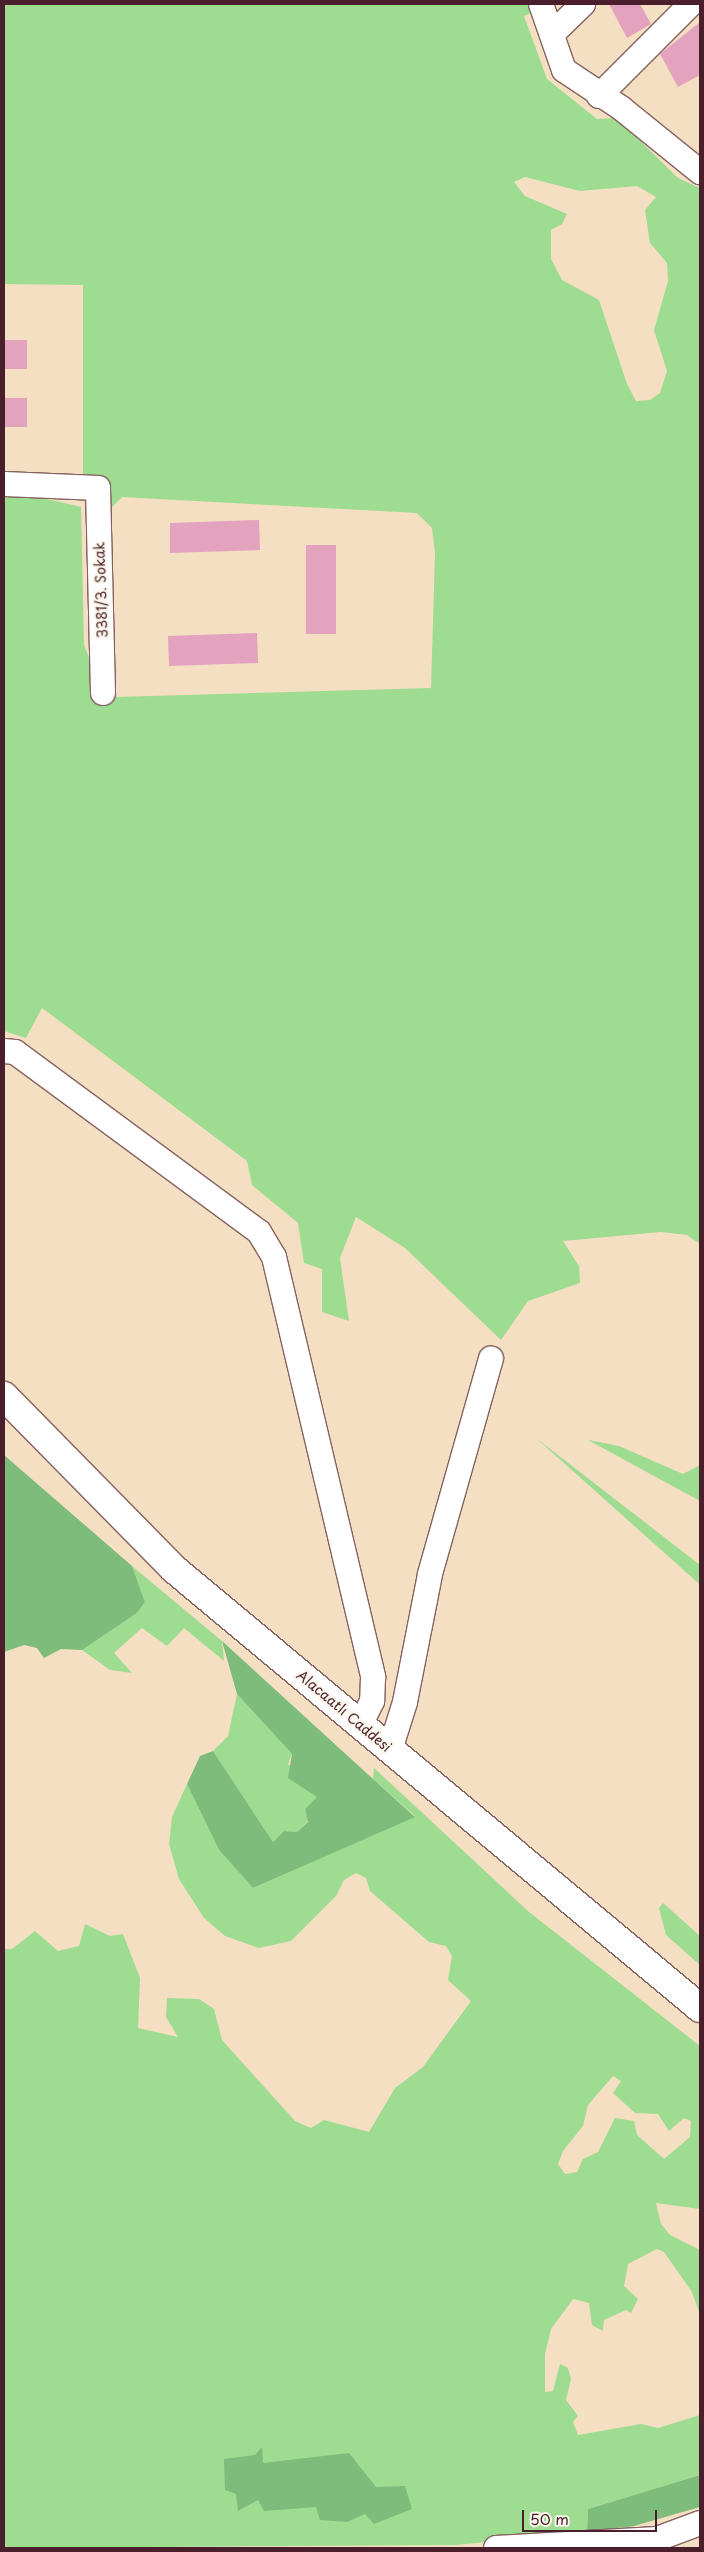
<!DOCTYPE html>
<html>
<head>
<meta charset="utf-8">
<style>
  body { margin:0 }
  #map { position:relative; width:704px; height:2552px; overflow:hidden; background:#f4dfc2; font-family:"Playpen Sans",sans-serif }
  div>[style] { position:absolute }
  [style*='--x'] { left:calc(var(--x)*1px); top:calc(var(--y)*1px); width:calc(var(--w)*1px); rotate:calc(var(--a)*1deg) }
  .green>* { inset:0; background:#9edc91 }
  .forest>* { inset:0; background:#7ebc7b }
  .building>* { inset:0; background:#e3a2be }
  .roads { filter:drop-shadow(1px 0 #866260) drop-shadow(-1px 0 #866260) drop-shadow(0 1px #866260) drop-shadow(0 -1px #866260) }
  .minor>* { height:24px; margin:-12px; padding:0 12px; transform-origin:12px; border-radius:12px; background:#fff }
  .major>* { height:28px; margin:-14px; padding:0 14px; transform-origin:14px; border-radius:14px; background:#fff }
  span { translate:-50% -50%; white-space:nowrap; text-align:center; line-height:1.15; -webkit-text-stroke:4.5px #fbf7ec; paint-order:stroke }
  .street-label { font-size:14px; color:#4a1f2b }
  .frame { position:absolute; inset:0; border:5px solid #4a1f2b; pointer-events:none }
  .scale { position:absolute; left:522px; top:2510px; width:135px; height:22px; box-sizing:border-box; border:2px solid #4a1f2b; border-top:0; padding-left:6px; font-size:15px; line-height:18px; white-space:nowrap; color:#4a1f2b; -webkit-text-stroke:4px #fbf7ec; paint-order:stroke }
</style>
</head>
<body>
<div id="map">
  <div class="green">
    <div style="clip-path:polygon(evenodd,4px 4px,533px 4px,536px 11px,524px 16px,547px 79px,597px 119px,617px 118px,678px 178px,700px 188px,700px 1244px,687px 1235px,661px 1232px,563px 1241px,579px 1266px,580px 1283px,528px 1301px,501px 1340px,405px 1248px,356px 1217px,340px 1258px,349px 1321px,322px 1312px,322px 1269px,304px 1263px,298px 1223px,252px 1185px,247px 1161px,42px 1008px,26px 1038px,4px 1031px,4px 493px,27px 494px,81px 507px,84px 645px,107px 703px,116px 697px,431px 688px,435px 554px,432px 528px,417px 513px,122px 497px,108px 511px,106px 478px,83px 477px,83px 285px,4px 284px,4px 4px,525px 177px,580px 191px,637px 186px,656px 197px,645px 210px,650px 243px,667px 263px,668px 281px,654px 330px,667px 371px,660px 393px,650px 400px,636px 401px,627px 384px,599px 300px,562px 280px,551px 259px,551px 230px,562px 224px,567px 214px,525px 196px,514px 182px,525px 177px)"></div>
    <div style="clip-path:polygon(536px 1438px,700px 1565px,700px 1585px,697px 1582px)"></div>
    <div style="clip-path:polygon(588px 1440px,619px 1446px,683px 1474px,700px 1465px,700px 1501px)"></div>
    <div style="clip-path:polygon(132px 1566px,222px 1641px,224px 1661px,184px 1628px,167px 1646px,142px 1628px,114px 1653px,132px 1673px,110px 1670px,82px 1650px,137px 1613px,145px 1602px)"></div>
    <div style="clip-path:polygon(237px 1694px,292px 1754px,288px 1764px,318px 1797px,305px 1809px,308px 1821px,297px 1832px,284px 1831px,273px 1842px,213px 1751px,228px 1736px)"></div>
    <div style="clip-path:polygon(evenodd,374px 1768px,529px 1912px,700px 2046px,700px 2209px,656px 2203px,661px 2224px,670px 2235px,700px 2250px,700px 2315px,692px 2292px,664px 2252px,657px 2249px,628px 2264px,624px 2286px,638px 2299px,631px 2313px,626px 2310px,604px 2320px,603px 2331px,592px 2325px,589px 2303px,573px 2299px,551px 2329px,545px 2354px,545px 2392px,553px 2391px,560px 2364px,568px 2368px,571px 2379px,566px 2400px,578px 2416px,573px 2422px,578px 2435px,641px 2424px,658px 2428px,700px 2415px,700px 2475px,588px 2509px,587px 2532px,456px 2545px,4px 2548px,4px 1949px,12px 1949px,35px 1931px,58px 1951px,79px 1946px,85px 1924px,110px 1936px,123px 1934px,140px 1978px,138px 2028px,178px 2037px,166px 2017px,167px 1998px,199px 1999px,214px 2009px,222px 2040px,295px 2121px,311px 2128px,324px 2120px,369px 2132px,395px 2088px,423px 2067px,471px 2001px,448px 1980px,452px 1956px,446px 1946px,429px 1942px,370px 1891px,366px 1878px,356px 1873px,344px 1880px,336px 1896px,291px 1941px,259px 1948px,225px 1936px,204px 1918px,179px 1879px,169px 1844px,172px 1817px,187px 1784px,219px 1850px,253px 1888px,415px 1816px,373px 1779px,374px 1768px,613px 2076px,621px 2081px,613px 2093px,635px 2113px,658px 2114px,669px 2131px,684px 2118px,691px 2121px,690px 2137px,664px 2159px,637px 2135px,634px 2121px,615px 2118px,598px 2152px,583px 2159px,577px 2172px,565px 2174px,558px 2164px,563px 2151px,583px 2126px,588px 2105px,613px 2076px)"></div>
    <div style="clip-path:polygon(663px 1903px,700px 1936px,700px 1965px,666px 1935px,659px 1908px)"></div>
  </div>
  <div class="forest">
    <div style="clip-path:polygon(4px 1455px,132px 1566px,145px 1602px,137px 1613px,82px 1650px,61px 1649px,44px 1658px,37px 1648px,24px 1645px,4px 1652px)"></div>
    <div style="clip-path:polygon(222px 1641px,373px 1779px,415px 1817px,253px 1888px,219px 1850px,187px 1784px,200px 1756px,213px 1751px,273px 1842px,284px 1831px,297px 1832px,308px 1822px,305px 1809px,317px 1797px,288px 1778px,292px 1754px,237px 1694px)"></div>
    <div style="clip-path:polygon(262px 2447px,263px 2463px,349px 2453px,376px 2487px,405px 2486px,412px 2509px,374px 2524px,365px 2514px,347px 2522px,320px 2520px,316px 2507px,264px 2511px,258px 2500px,238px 2511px,236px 2494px,225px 2490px,224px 2459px,255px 2455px)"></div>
    <div style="clip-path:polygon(700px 2475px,700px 2507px,634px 2526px,587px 2532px,588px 2509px)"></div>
  </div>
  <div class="building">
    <div style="clip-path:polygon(609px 4px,640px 4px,651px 24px,627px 38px)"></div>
    <div style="clip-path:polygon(700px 22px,700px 75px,678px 87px,660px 54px)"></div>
    <div style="clip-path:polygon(4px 340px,27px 340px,27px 369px,4px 369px)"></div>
    <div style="clip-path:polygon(4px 398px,27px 398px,27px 427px,4px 427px)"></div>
    <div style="clip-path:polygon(259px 520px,260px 550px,170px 553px,170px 523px)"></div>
    <div style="clip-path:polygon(306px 545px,336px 545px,336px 634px,306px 634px)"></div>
    <div style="clip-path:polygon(257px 633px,258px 663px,169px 666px,168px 636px)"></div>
  </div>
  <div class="roads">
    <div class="minor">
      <div style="--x:541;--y:4;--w:70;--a:70.8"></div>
      <div style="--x:564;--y:70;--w:69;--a:33.7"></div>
      <div style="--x:621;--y:108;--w:102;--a:39"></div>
      <div style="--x:553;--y:33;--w:42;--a:-44"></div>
      <div style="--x:599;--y:96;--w:130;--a:-45"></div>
      <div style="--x:4;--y:484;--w:94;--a:2.4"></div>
      <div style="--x:98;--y:488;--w:205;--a:88.6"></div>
      <div style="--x:4;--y:1051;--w:11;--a:5"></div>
      <div style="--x:15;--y:1052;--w:303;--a:36.4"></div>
      <div style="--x:259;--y:1232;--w:29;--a:59"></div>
      <div style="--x:274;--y:1257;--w:432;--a:76.7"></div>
      <div style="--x:373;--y:1677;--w:24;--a:92"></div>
      <div style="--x:372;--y:1701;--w:28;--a:116"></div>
      <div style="--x:390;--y:1750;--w:50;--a:-72.6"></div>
      <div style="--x:405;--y:1702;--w:130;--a:-78.9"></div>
      <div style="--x:430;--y:1574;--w:224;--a:-74.2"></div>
      <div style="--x:496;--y:2548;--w:161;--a:-3.2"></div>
      <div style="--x:657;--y:2539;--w:46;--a:-20.4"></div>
    </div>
    <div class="major">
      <div style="--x:4;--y:1396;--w:243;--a:45.5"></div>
      <div style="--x:174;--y:1569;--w:685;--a:39.85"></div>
    </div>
  </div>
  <div class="street-label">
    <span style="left:101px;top:590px;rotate:-92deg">3381/3. Sokak</span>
    <span style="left:344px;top:1711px;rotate:40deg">Alacaatlı Caddesi</span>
  </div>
  <div class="frame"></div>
  <div class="scale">50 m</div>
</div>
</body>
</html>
